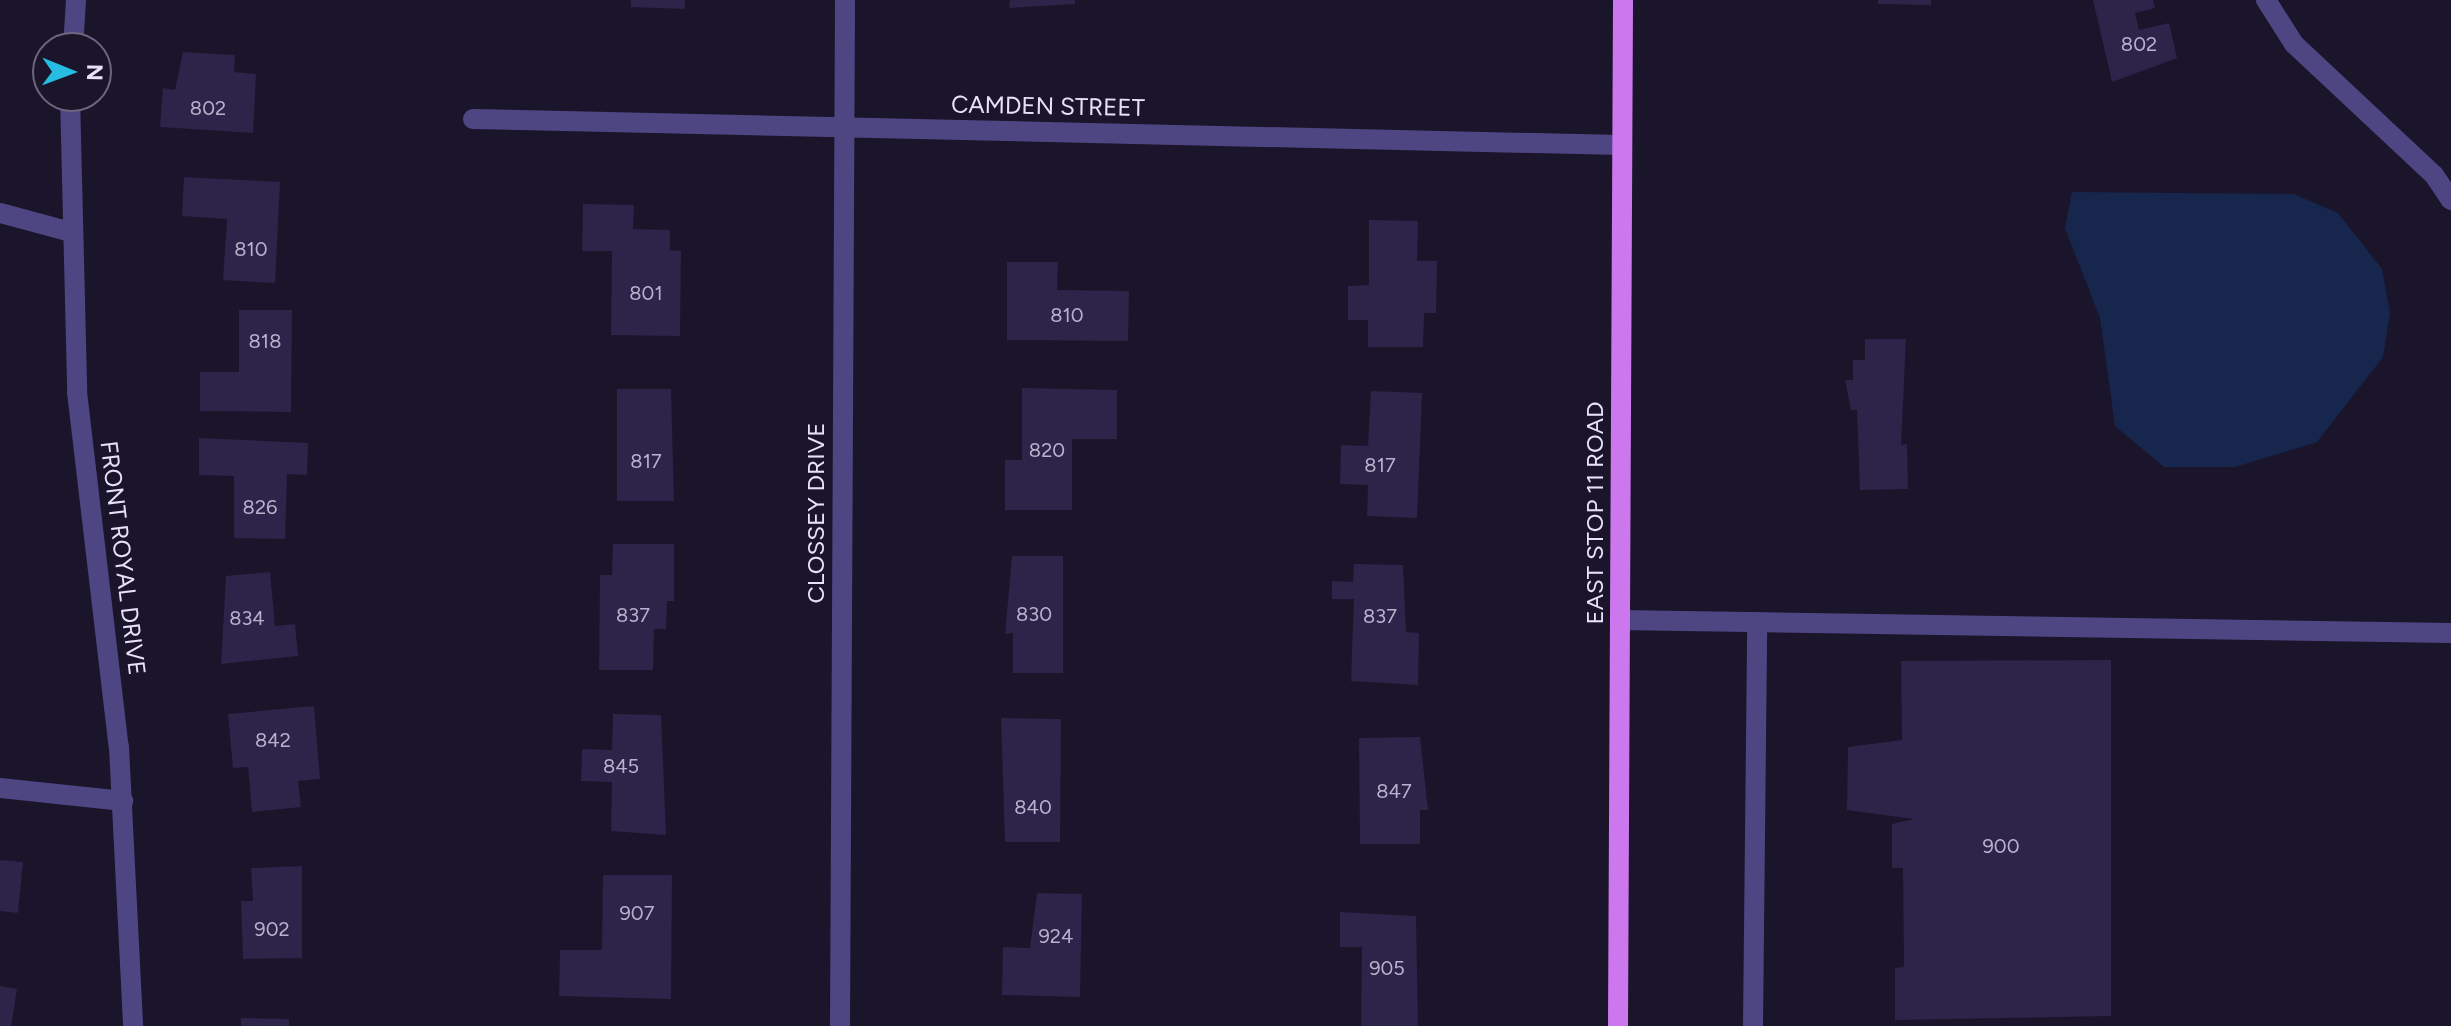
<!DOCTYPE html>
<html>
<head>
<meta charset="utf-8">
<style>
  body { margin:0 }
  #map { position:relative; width:2451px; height:1026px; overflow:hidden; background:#1a152a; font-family:Figtree,sans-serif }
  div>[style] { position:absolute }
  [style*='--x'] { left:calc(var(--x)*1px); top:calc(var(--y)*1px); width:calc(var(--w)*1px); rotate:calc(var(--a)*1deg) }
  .water>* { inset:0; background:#17264c }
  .building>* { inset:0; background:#2e2348 }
  .minor>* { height:20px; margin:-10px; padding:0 10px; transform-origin:10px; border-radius:10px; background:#4e4682 }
  .major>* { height:20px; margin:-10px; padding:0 10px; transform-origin:10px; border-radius:10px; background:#cc77ed }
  span { translate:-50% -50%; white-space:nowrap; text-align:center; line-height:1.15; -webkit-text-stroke:8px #1a152a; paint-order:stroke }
  .number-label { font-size:20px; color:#b9b2ce }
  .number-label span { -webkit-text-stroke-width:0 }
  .street-label { font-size:24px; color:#e7e1fb }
  .north { position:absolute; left:32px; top:32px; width:80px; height:80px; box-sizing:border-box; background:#1a152a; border:2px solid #6c677e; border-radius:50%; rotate:91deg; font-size:22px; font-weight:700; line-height:32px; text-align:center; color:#e7e1fb }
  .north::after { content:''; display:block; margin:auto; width:28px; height:36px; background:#27bde2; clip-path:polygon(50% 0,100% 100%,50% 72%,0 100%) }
</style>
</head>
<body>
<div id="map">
  <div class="water">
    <div style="clip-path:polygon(2072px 192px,2294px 194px,2338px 213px,2382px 269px,2390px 313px,2383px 357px,2317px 442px,2235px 467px,2164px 467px,2115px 426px,2100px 318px,2065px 228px)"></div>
  </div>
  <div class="building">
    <div style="clip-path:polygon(631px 0,685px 0,685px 9px,631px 7px)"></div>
    <div style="clip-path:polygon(1010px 0,1075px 0,1075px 4px,1009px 8px)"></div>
    <div style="clip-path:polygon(1878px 0,1931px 0,1931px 5px,1878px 4px)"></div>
    <div style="clip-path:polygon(2093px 0,2153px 0,2155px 8px,2135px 13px,2139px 30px,2169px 23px,2177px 58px,2112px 82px)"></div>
    <div style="clip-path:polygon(183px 52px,235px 55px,234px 72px,256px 74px,253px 133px,160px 127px,163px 88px,175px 90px)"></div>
    <div style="clip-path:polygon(184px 177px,280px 182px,275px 283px,223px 280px,227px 219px,182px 216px)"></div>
    <div style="clip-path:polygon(583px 204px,634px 205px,633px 229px,670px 230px,670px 250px,681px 251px,680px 336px,611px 335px,612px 251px,582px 251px)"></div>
    <div style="clip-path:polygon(1369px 220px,1418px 221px,1417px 261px,1437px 261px,1436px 313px,1424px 313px,1423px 347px,1368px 347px,1368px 320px,1348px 320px,1348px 286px,1369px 285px)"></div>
    <div style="clip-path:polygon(1007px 262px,1058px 262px,1057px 290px,1129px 291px,1128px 341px,1007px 340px)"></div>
    <div style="clip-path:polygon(239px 310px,292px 310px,291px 412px,200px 411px,200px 372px,239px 372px)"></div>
    <div style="clip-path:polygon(1865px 339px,1906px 339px,1901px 445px,1907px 444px,1908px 489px,1860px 490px,1857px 410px,1851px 410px,1845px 380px,1853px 380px,1853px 360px,1865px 360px)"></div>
    <div style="clip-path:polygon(1022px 388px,1117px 390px,1117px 439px,1072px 439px,1072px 510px,1005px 510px,1005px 460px,1022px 460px)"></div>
    <div style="clip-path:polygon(617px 389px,671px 389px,674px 501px,617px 501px)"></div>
    <div style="clip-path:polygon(1371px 391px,1422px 393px,1417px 518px,1367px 516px,1368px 485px,1340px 484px,1341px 445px,1368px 446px)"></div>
    <div style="clip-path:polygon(199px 438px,308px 443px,307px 475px,287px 474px,285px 539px,234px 538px,234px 476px,199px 475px)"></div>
    <div style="clip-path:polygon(613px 544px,674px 544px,674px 601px,667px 601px,666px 629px,654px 629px,653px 670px,599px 670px,600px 575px,612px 575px)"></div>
    <div style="clip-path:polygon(1012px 556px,1063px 556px,1063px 673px,1013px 673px,1013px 633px,1005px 634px)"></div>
    <div style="clip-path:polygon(1354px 564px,1403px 565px,1406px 632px,1419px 633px,1418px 685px,1351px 681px,1354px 599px,1332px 599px,1332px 581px,1353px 582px)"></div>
    <div style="clip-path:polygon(270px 572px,275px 626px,295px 624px,298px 656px,221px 664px,226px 576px)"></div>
    <div style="clip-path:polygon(2111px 660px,2111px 1016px,1895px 1020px,1895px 968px,1904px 967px,1903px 868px,1892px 868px,1892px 824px,1914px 819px,1847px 810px,1848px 747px,1902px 740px,1901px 661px)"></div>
    <div style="clip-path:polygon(314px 706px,320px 779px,298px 781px,301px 807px,252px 812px,248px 767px,233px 768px,228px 714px)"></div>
    <div style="clip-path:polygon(613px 714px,661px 715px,666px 835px,611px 831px,612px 782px,581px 781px,582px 749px,612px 750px)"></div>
    <div style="clip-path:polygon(1001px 718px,1061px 719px,1060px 842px,1005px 842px)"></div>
    <div style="clip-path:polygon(1420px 737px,1428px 810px,1420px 810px,1420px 844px,1360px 844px,1359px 738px)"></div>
    <div style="clip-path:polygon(0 860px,23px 862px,18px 913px,0 911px)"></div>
    <div style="clip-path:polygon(302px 866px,302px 958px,243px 959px,241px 901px,253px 901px,251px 868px)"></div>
    <div style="clip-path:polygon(603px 875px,672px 875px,671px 999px,559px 996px,560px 950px,602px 950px)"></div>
    <div style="clip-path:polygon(1037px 893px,1082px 894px,1080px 997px,1002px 995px,1003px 947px,1030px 948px)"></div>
    <div style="clip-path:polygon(1340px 912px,1416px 916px,1418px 1026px,1361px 1026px,1362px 947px,1340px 947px)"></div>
    <div style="clip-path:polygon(0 986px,17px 989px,11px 1026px,0 1026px)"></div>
    <div style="clip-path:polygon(241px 1018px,289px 1019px,289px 1026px,241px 1026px)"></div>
  </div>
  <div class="minor">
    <div style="--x:2266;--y:0;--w:52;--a:57.5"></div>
    <div style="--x:2294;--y:44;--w:192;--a:43.1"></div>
    <div style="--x:2434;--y:175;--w:30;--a:56"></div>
    <div style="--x:73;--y:48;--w:48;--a:-86.4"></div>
    <div style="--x:70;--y:96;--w:296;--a:88.6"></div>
    <div style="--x:77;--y:392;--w:357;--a:83.3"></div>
    <div style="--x:119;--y:747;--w:279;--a:87.1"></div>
    <div style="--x:473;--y:119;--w:1149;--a:1.3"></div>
    <div style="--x:0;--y:213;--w:73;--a:15"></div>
    <div style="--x:1620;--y:620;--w:831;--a:0.9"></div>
    <div style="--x:0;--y:788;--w:124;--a:6"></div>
    <div style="--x:840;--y:1026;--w:1026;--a:-89.72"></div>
    <div style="--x:1753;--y:1026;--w:404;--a:-89.4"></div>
  </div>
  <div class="major">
    <div style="--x:1618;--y:1026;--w:1026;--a:-89.72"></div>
  </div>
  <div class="number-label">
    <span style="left:2139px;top:44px">802</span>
    <span style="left:208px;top:108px">802</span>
    <span style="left:251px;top:249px">810</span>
    <span style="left:646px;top:293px">801</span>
    <span style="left:1067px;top:315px">810</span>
    <span style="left:265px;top:341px">818</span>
    <span style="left:1047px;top:450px">820</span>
    <span style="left:646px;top:461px">817</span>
    <span style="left:1380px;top:465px">817</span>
    <span style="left:260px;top:507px">826</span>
    <span style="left:1034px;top:614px">830</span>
    <span style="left:633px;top:615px">837</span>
    <span style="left:1380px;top:616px">837</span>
    <span style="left:247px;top:618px">834</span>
    <span style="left:273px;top:740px">842</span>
    <span style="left:621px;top:766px">845</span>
    <span style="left:1394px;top:791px">847</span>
    <span style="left:1033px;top:807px">840</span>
    <span style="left:2001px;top:846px">900</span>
    <span style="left:637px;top:913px">907</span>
    <span style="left:272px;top:929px">902</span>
    <span style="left:1056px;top:936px">924</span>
    <span style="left:1387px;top:968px">905</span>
  </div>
  <div class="street-label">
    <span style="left:1048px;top:106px;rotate:1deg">CAMDEN STREET</span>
    <span style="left:816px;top:513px;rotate:-90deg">CLOSSEY DRIVE</span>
    <span style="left:1595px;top:513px;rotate:-90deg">EAST STOP 11 ROAD</span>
    <span style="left:123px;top:558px;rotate:83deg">FRONT ROYAL DRIVE</span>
  </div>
  <div class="north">N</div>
</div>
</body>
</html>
